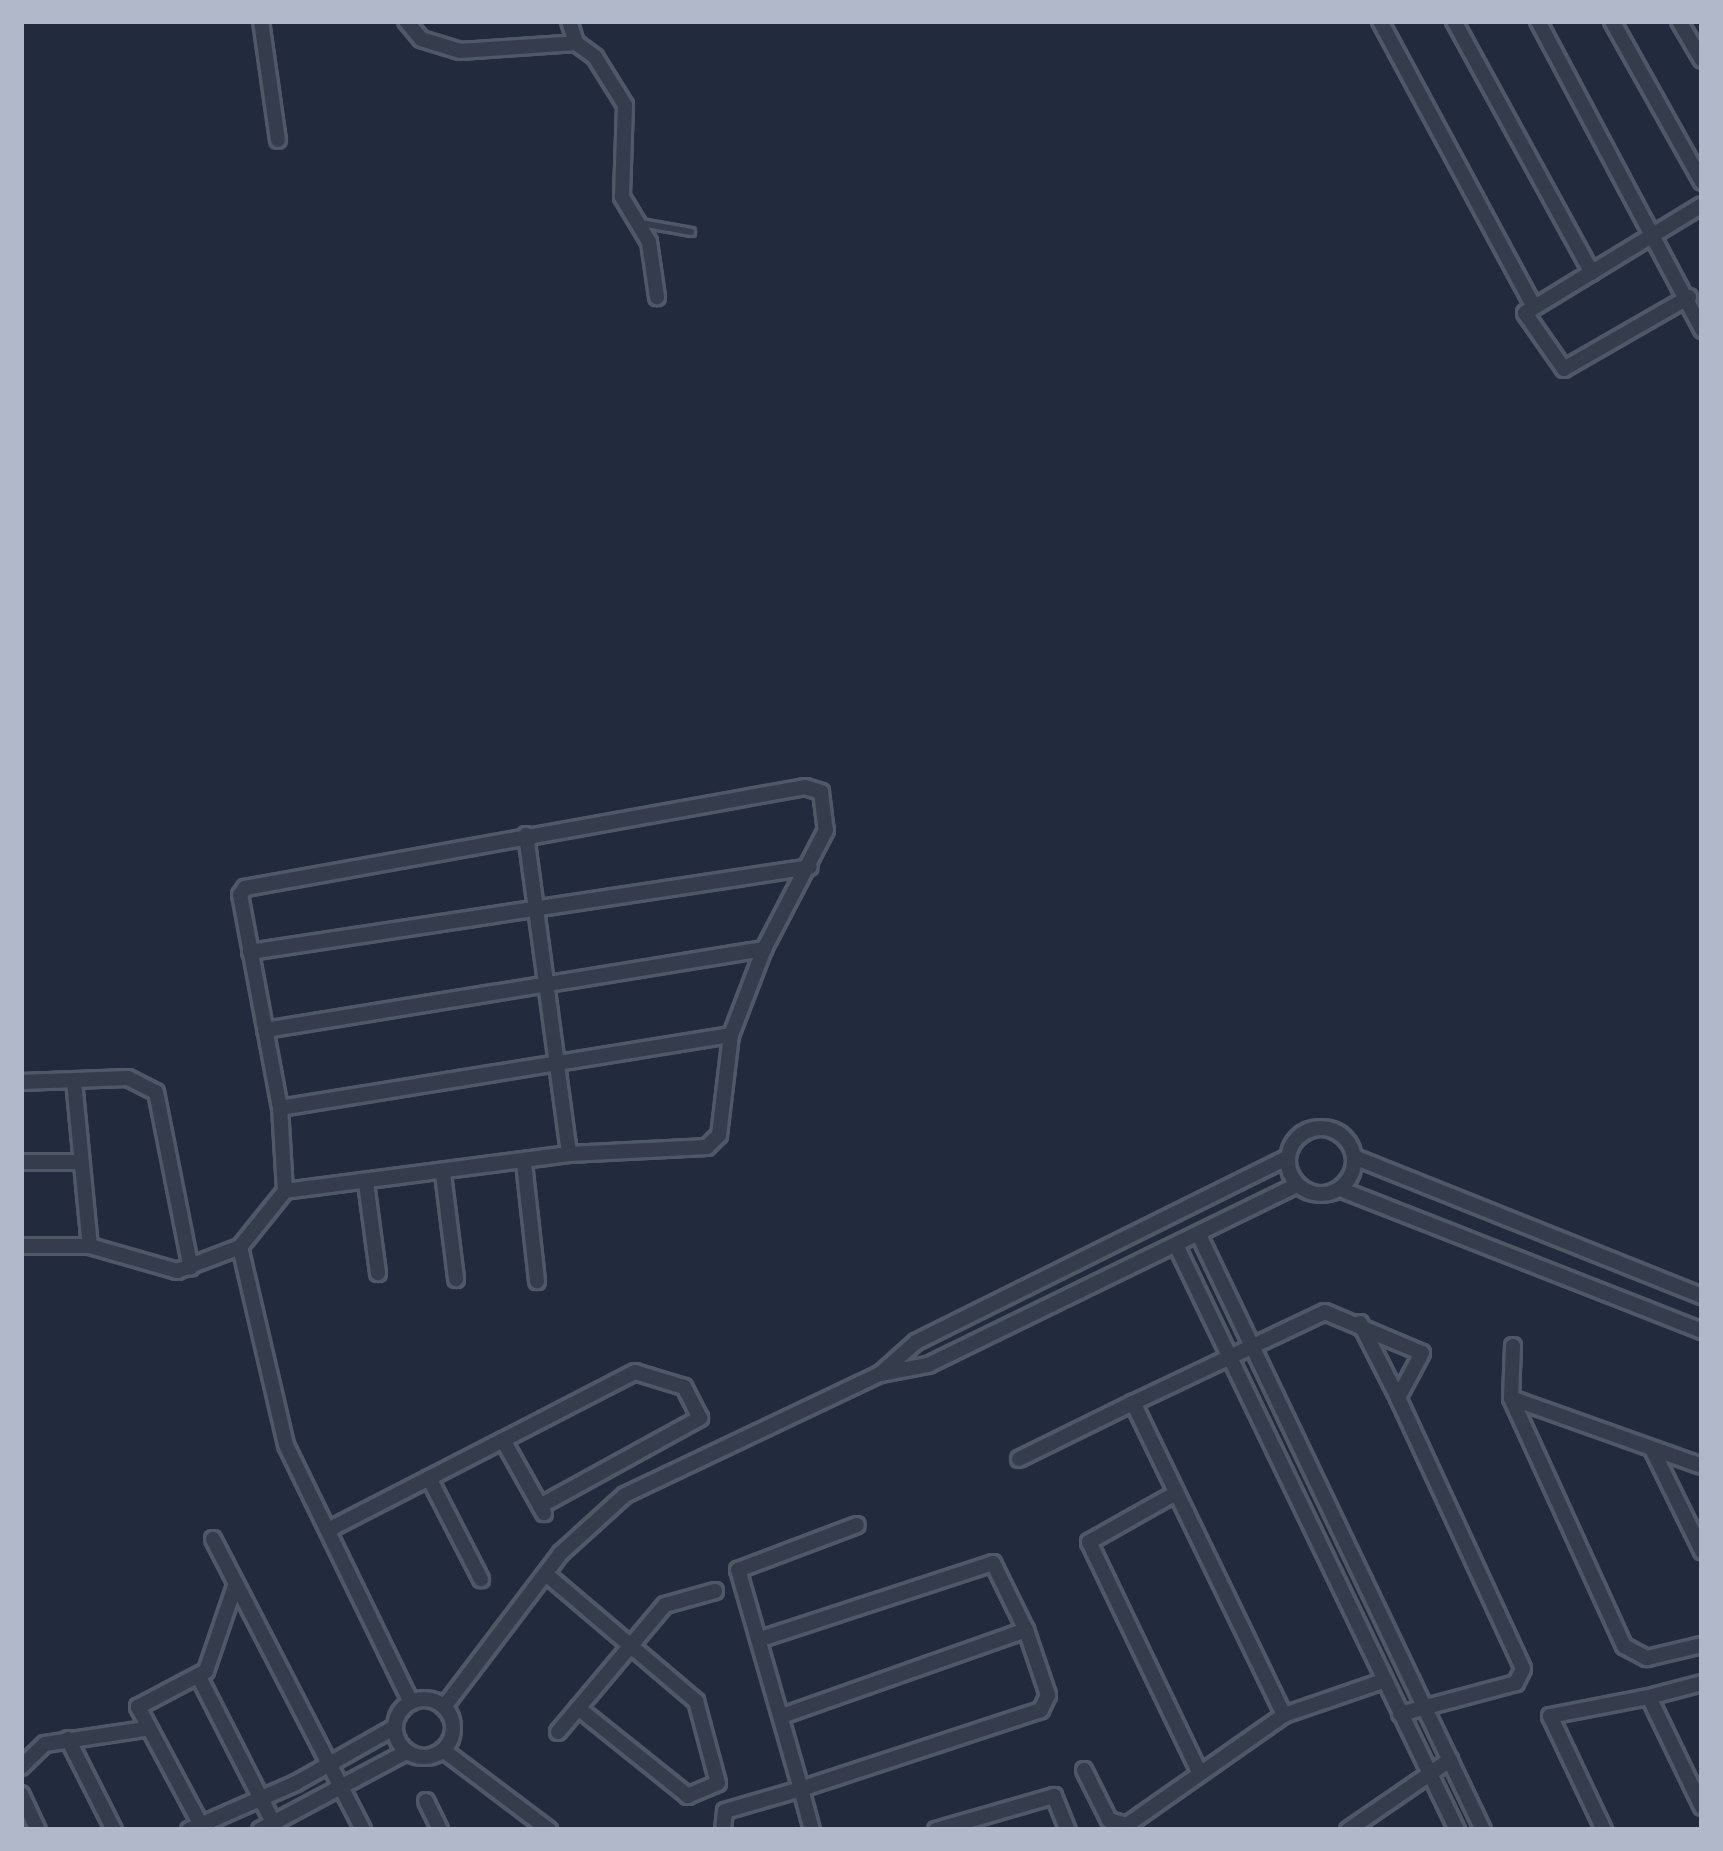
<!DOCTYPE html>
<html>
<head>
<meta charset="utf-8">
<style>
  body { margin:0 }
  #map { position:relative; width:1723px; height:1851px; overflow:hidden; background:#212b3d; font-family:"Open Sans",sans-serif }
  div>[style] { position:absolute }
  [style*='--x'] { left:calc(var(--x)*1px); top:calc(var(--y)*1px); width:calc(var(--w)*1px); rotate:calc(var(--a)*1deg) }
  .roads { filter:drop-shadow(3px 0 #505868) drop-shadow(-3px 0 #505868) drop-shadow(0 3px #505868) drop-shadow(0 -3px #505868) }
  .lane>* { height:6px; margin:-3px; padding:0 3px; transform-origin:3px; border-radius:3px; background:#353d4d }
  .street>* { height:14px; margin:-7px; padding:0 7px; transform-origin:7px; border-radius:7px; background:#353d4d }
  .street>.ring { margin:-7px; padding:0; box-sizing:content-box; background:none; border:14px solid #353d4d; border-radius:50% }
  span { translate:-50% -50%; white-space:nowrap; text-align:center; line-height:1.15; -webkit-text-stroke:12px #1a2232; paint-order:stroke }
  .frame { position:absolute; inset:0; border:24px solid #b0b8c9; pointer-events:none }
</style>
</head>
<body>
<div id="map">
  <div class="roads">
    <div class="lane">
      <div style="--x:641;--y:223;--w:51;--a:10.2"></div>
    </div>
    <div class="street">
      <div style="--x:261;--y:21;--w:120;--a:81.9"></div>
      <div style="--x:406;--y:21;--w:23;--a:50"></div>
      <div style="--x:421;--y:39;--w:41;--a:17.1"></div>
      <div style="--x:460;--y:51;--w:116;--a:-3.9"></div>
      <div style="--x:569;--y:21;--w:23;--a:72"></div>
      <div style="--x:576;--y:43;--w:24;--a:36"></div>
      <div style="--x:595;--y:57;--w:57;--a:58"></div>
      <div style="--x:625;--y:105;--w:92;--a:91.9"></div>
      <div style="--x:622;--y:197;--w:52;--a:59"></div>
      <div style="--x:649;--y:242;--w:56;--a:81.7"></div>
      <div style="--x:1380;--y:21;--w:323;--a:61.7"></div>
      <div style="--x:1454;--y:21;--w:287;--a:61.3"></div>
      <div style="--x:1538;--y:21;--w:350;--a:62"></div>
      <div style="--x:1612;--y:21;--w:184;--a:60.8"></div>
      <div style="--x:1679;--y:21;--w:45;--a:59.5"></div>
      <div style="--x:1689;--y:297;--w:144;--a:150.1"></div>
      <div style="--x:1564;--y:369;--w:68;--a:-124.9"></div>
      <div style="--x:1525;--y:313;--w:207;--a:-31.4"></div>
      <div style="--x:526;--y:835;--w:322;--a:82.3"></div>
      <div style="--x:250;--y:952;--w:566;--a:-8.63"></div>
      <div style="--x:265;--y:1030;--w:506;--a:-9.22"></div>
      <div style="--x:74;--y:1081;--w:166;--a:84.5"></div>
      <div style="--x:21;--y:1082;--w:107;--a:-2.1"></div>
      <div style="--x:128;--y:1078;--w:31;--a:27"></div>
      <div style="--x:156;--y:1092;--w:179;--a:78.8"></div>
      <div style="--x:280;--y:1108;--w:457;--a:-9.2"></div>
      <div class="ring" style="left:1288px;top:1128px;width:52px;height:52px"></div>
      <div style="--x:1354;--y:1157;--w:375;--a:21.8"></div>
      <div style="--x:21;--y:1162;--w:60;--a:0"></div>
      <div style="--x:524;--y:1163;--w:119;--a:83.7"></div>
      <div style="--x:443;--y:1174;--w:106;--a:82.9"></div>
      <div style="--x:366;--y:1183;--w:91;--a:82.4"></div>
      <div style="--x:1340;--y:1189;--w:389;--a:21.4"></div>
      <div style="--x:1199;--y:1235;--w:659;--a:64.48"></div>
      <div style="--x:1176;--y:1245;--w:649;--a:64.34"></div>
      <div style="--x:21;--y:1246;--w:69;--a:0"></div>
      <div style="--x:90;--y:1246;--w:91;--a:16"></div>
      <div style="--x:177;--y:1271;--w:67;--a:-20.9"></div>
      <div style="--x:240;--y:1247;--w:72;--a:-51.2"></div>
      <div style="--x:285;--y:1191;--w:83;--a:-93.4"></div>
      <div style="--x:280;--y:1108;--w:217;--a:-100.6"></div>
      <div style="--x:240;--y:895;--w:9;--a:-54"></div>
      <div style="--x:245;--y:888;--w:569;--a:-10.22"></div>
      <div style="--x:805;--y:787;--w:17;--a:17"></div>
      <div style="--x:821;--y:792;--w:38;--a:83"></div>
      <div style="--x:826;--y:830;--w:134;--a:117.5"></div>
      <div style="--x:764;--y:949;--w:92;--a:111"></div>
      <div style="--x:731;--y:1035;--w:101;--a:96.8"></div>
      <div style="--x:719;--y:1135;--w:17;--a:135"></div>
      <div style="--x:707;--y:1147;--w:138;--a:177.1"></div>
      <div style="--x:569;--y:1154;--w:286;--a:172.6"></div>
      <div style="--x:240;--y:1247;--w:203;--a:76.9"></div>
      <div style="--x:286;--y:1445;--w:286;--a:64.1"></div>
      <div style="--x:1360;--y:1323;--w:84;--a:63.1"></div>
      <div style="--x:1513;--y:1346;--w:52;--a:92.2"></div>
      <div style="--x:1511;--y:1398;--w:203;--a:19.6"></div>
      <div style="--x:880;--y:1374;--w:48;--a:-41.6"></div>
      <div style="--x:916;--y:1342;--w:414;--a:-26.4"></div>
      <div style="--x:1511;--y:1398;--w:273;--a:65.5"></div>
      <div style="--x:1624;--y:1646;--w:26;--a:28"></div>
      <div style="--x:1647;--y:1658;--w:57;--a:-13.3"></div>
      <div style="--x:1652;--y:1449;--w:114;--a:63.9"></div>
      <div style="--x:1019;--y:1459;--w:127;--a:-26.2"></div>
      <div style="--x:429;--y:1478;--w:114;--a:62.8"></div>
      <div style="--x:1176;--y:1493;--w:100;--a:150.6"></div>
      <div style="--x:1089;--y:1542;--w:257;--a:64.4"></div>
      <div style="--x:540;--y:1506;--w:183;--a:-28.8"></div>
      <div style="--x:700;--y:1418;--w:35;--a:-117"></div>
      <div style="--x:684;--y:1387;--w:51;--a:-163"></div>
      <div style="--x:635;--y:1372;--w:148;--a:152.7"></div>
      <div style="--x:503;--y:1440;--w:84;--a:60.7"></div>
      <div style="--x:328;--y:1530;--w:197;--a:-27.2"></div>
      <div style="--x:213;--y:1539;--w:327;--a:62.7"></div>
      <div style="--x:546;--y:1574;--w:197;--a:40.3"></div>
      <div style="--x:696;--y:1701;--w:85;--a:75"></div>
      <div style="--x:718;--y:1783;--w:33;--a:157"></div>
      <div style="--x:688;--y:1796;--w:141;--a:-141.3"></div>
      <div style="--x:761;--y:1639;--w:244;--a:-18.1"></div>
      <div style="--x:993;--y:1563;--w:75;--a:63.8"></div>
      <div style="--x:199;--y:1677;--w:172;--a:63"></div>
      <div style="--x:1702;--y:1683;--w:55;--a:165.2"></div>
      <div style="--x:1649;--y:1697;--w:122;--a:64.3"></div>
      <div class="ring" style="left:395px;top:1699px;width:44px;height:44px"></div>
      <div style="--x:444;--y:1707;--w:193;--a:-52.8"></div>
      <div style="--x:561;--y:1553;--w:86;--a:-42.2"></div>
      <div style="--x:625;--y:1495;--w:282;--a:-25.4"></div>
      <div style="--x:880;--y:1374;--w:49;--a:-10.6"></div>
      <div style="--x:928;--y:1365;--w:411;--a:-26"></div>
      <div style="--x:1284;--y:1715;--w:105;--a:-19"></div>
      <div style="--x:782;--y:1716;--w:259;--a:-19.4"></div>
      <div style="--x:1026;--y:1630;--w:69;--a:71.3"></div>
      <div style="--x:1048;--y:1695;--w:17;--a:115"></div>
      <div style="--x:1041;--y:1710;--w:253;--a:161.8"></div>
      <div style="--x:801;--y:1789;--w:42;--a:75"></div>
      <div style="--x:558;--y:1732;--w:166;--a:-49.9"></div>
      <div style="--x:665;--y:1605;--w:52;--a:-15.6"></div>
      <div style="--x:68;--y:1739;--w:102;--a:63.2"></div>
      <div style="--x:443;--y:1750;--w:133;--a:37"></div>
      <div style="--x:21;--y:1767;--w:33;--a:-44"></div>
      <div style="--x:45;--y:1744;--w:100;--a:-8.6"></div>
      <div style="--x:1084;--y:1770;--w:56;--a:63.4"></div>
      <div style="--x:1109;--y:1820;--w:19;--a:16"></div>
      <div style="--x:1127;--y:1825;--w:192;--a:-35"></div>
      <div style="--x:1284;--y:1715;--w:347;--a:-115.8"></div>
      <div style="--x:1133;--y:1403;--w:212;--a:-25.4"></div>
      <div style="--x:1325;--y:1312;--w:105;--a:22.9"></div>
      <div style="--x:1422;--y:1353;--w:51;--a:118.1"></div>
      <div style="--x:1398;--y:1398;--w:298;--a:65.2"></div>
      <div style="--x:1523;--y:1669;--w:16;--a:117"></div>
      <div style="--x:1516;--y:1683;--w:120;--a:165"></div>
      <div style="--x:21;--y:1794;--w:40;--a:65"></div>
      <div style="--x:426;--y:1801;--w:32;--a:64"></div>
      <div style="--x:201;--y:1825;--w:134;--a:-118.1"></div>
      <div style="--x:138;--y:1707;--w:77;--a:-27.9"></div>
      <div style="--x:206;--y:1671;--w:90;--a:-71.2"></div>
      <div style="--x:189;--y:1830;--w:117;--a:-23.7"></div>
      <div style="--x:296;--y:1783;--w:114;--a:-29.5"></div>
      <div style="--x:260;--y:1830;--w:166;--a:-28.1"></div>
      <div style="--x:723;--y:1830;--w:19;--a:-84"></div>
      <div style="--x:725;--y:1811;--w:79;--a:-16.1"></div>
      <div style="--x:801;--y:1789;--w:228;--a:-106"></div>
      <div style="--x:738;--y:1570;--w:127;--a:-20.7"></div>
      <div style="--x:936;--y:1830;--w:123;--a:-16.1"></div>
      <div style="--x:1054;--y:1796;--w:37;--a:68"></div>
      <div style="--x:1348;--y:1830;--w:124;--a:-34.5"></div>
      <div style="--x:1604;--y:1830;--w:126;--a:-115.3"></div>
      <div style="--x:1550;--y:1716;--w:101;--a:-10.9"></div>
    </div>
  </div>
  <div class="frame"></div>
</div>
</body>
</html>
